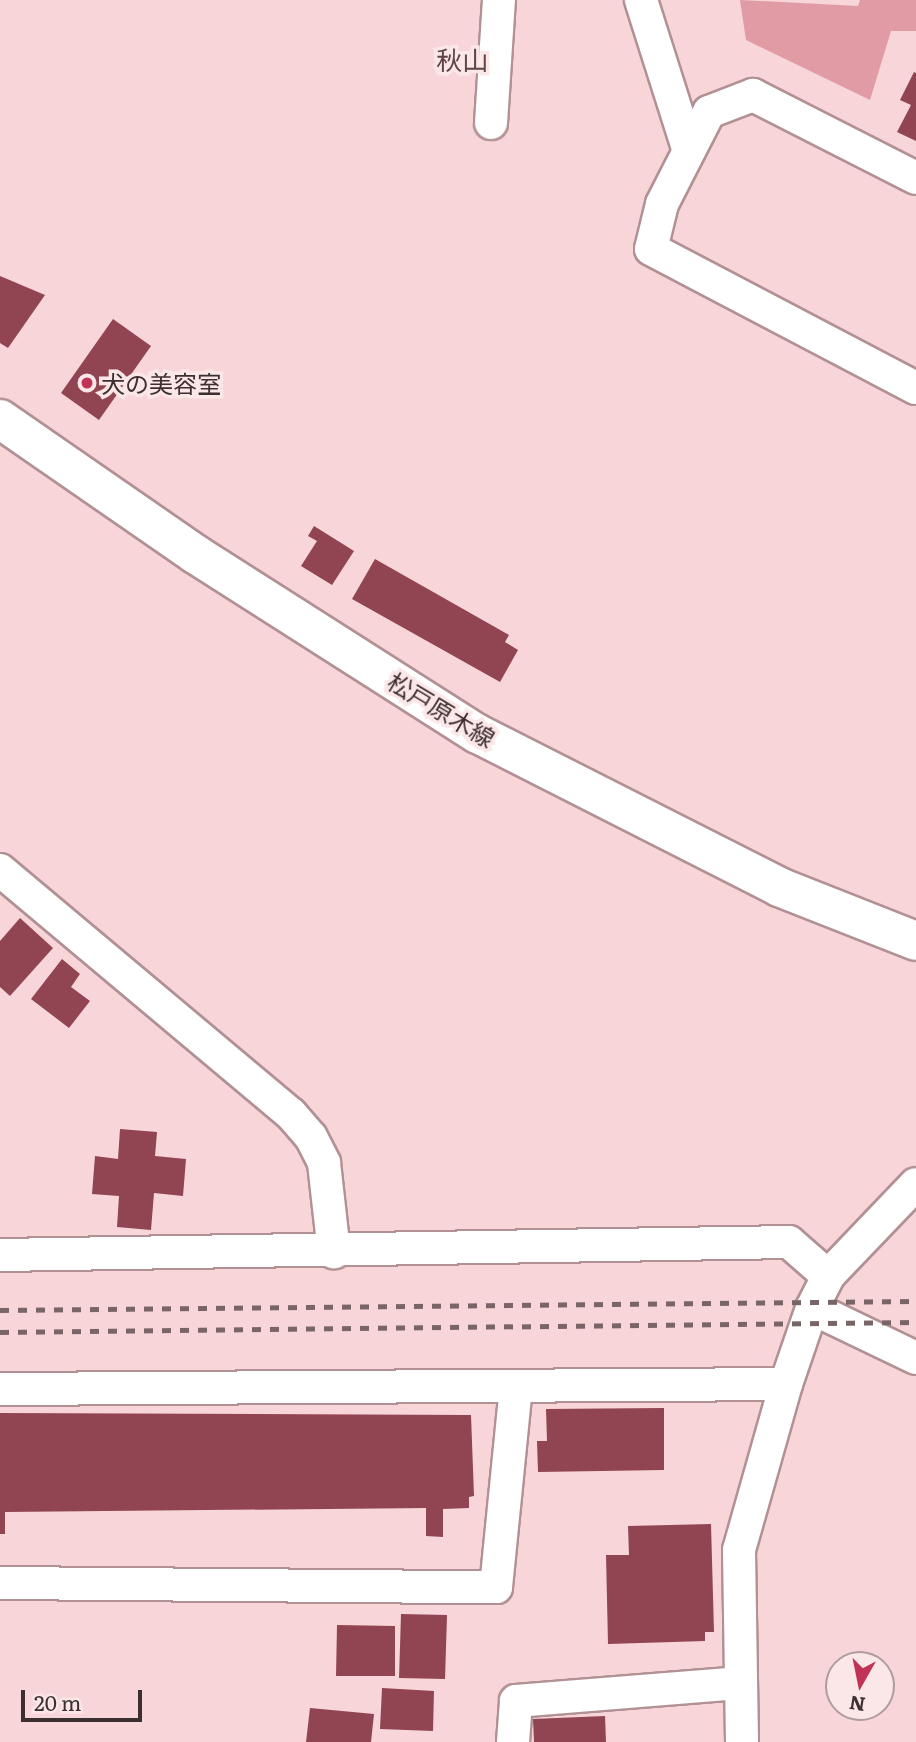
<!DOCTYPE html>
<html>
<head>
<meta charset="utf-8">
<style>
  body { margin:0 }
  #map { position:relative; width:916px; height:1742px; overflow:hidden; background:#f7d5d8; font-family:Literata,"Noto Sans JP",serif }
  div>[style] { position:absolute }
  [style*='--x'] { left:calc(var(--x)*1px); top:calc(var(--y)*1px); width:calc(var(--w)*1px); rotate:calc(var(--a)*1deg) }
  .green>* { inset:0; background:#e19ba4 }
  .building>* { inset:0; background:#914552 }
  .roads { filter:drop-shadow(2px 0 #b19194) drop-shadow(-2px 0 #b19194) drop-shadow(0 2px #b19194) drop-shadow(0 -2px #b19194) }
  .street>* { height:32px; margin:-16px; padding:0 16px; transform-origin:16px; border-radius:16px; background:#fff }
  .secondary>* { height:38px; margin:-19px; padding:0 19px; transform-origin:19px; border-radius:19px; background:#fff }
  .rail>* { height:5px; margin-top:-2.5px; transform-origin:0; background:repeating-linear-gradient(90deg,#796567 0 9px,transparent 0 18px) }
  .dots>* { width:19px; height:19px; translate:-50% -50%; box-sizing:border-box; border:4px solid #fbe6e8; border-radius:50% }
  span { translate:-50% -50%; white-space:nowrap; text-align:center; line-height:1.15; -webkit-text-stroke:7px #fbe6e8; paint-order:stroke }
  .poi-label { font-size:24px; color:#3c2f30 }
  .left { translate:0 -50%; text-align:left }
  .street-label { font-size:24px; color:#3c2f30 }
  .neighbourhood-label { font-size:26px; color:#604447 }
  .north { position:absolute; left:825px; top:1651px; width:70px; height:70px; box-sizing:border-box; background:#fbe6e8; border:2px solid #af9d9e; border-radius:50%; rotate:189deg; font-size:19px; font-weight:700; line-height:28px; text-align:center; color:#3c2f30 }
  .north::after { content:''; display:block; margin:auto; width:24px; height:32px; background:#c13256; clip-path:polygon(50% 0,100% 100%,50% 72%,0 100%) }
  .scale { position:absolute; left:21px; top:1690px; width:121px; height:32px; box-sizing:border-box; border:4px solid #3c2f30; border-top:0; padding-left:9px; font-size:21px; line-height:24px; white-space:nowrap; color:#3c2f30; -webkit-text-stroke:5px #fbe6e8; paint-order:stroke }
</style>
</head>
<body>
<div id="map">
  <div class="green">
    <div style="clip-path:polygon(740px 0,858px 6px,860px 0,916px 0,916px 31px,891px 31px,870px 100px,746px 40px)"></div>
  </div>
  <div class="building">
    <div style="clip-path:polygon(914px 72px,916px 73px,916px 141px,897px 132px,911px 105px,900px 100px)"></div>
    <div style="clip-path:polygon(0 276px,45px 295px,8px 348px,0 343px)"></div>
    <div style="clip-path:polygon(113px 319px,151px 346px,99px 420px,61px 393px)"></div>
    <div style="clip-path:polygon(314px 526px,354px 551px,332px 585px,301px 566px,317px 541px,308px 536px)"></div>
    <div style="clip-path:polygon(375px 559px,509px 635px,505px 642px,518px 650px,500px 682px,352px 599px)"></div>
    <div style="clip-path:polygon(20px 918px,53px 948px,10px 996px,0 987px,0 941px)"></div>
    <div style="clip-path:polygon(62px 959px,80px 974px,71px 987px,90px 1001px,69px 1028px,31px 999px)"></div>
    <div style="clip-path:polygon(120px 1129px,157px 1132px,155px 1156px,186px 1159px,183px 1196px,154px 1193px,151px 1230px,117px 1227px,119px 1196px,92px 1194px,95px 1156px,118px 1159px)"></div>
    <div style="clip-path:polygon(664px 1408px,664px 1470px,538px 1472px,537px 1441px,547px 1441px,546px 1409px)"></div>
    <div style="clip-path:polygon(0 1413px,471px 1415px,474px 1496px,469px 1497px,469px 1508px,443px 1509px,443px 1537px,426px 1536px,426px 1508px,5px 1512px,5px 1534px,0 1534px)"></div>
    <div style="clip-path:polygon(711px 1524px,714px 1632px,705px 1632px,705px 1641px,608px 1644px,606px 1555px,629px 1555px,628px 1526px)"></div>
    <div style="clip-path:polygon(401px 1614px,447px 1615px,445px 1679px,399px 1678px)"></div>
    <div style="clip-path:polygon(337px 1625px,395px 1626px,395px 1676px,336px 1676px)"></div>
    <div style="clip-path:polygon(382px 1688px,434px 1691px,433px 1731px,380px 1729px)"></div>
    <div style="clip-path:polygon(310px 1708px,374px 1714px,371px 1742px,306px 1742px)"></div>
    <div style="clip-path:polygon(605px 1716px,606px 1742px,534px 1742px,533px 1719px)"></div>
  </div>
  <div class="roads">
    <div class="street">
      <div style="--x:641;--y:0;--w:158;--a:72.4"></div>
      <div style="--x:491;--y:123;--w:123;--a:-86.3"></div>
      <div style="--x:916;--y:178;--w:183;--a:-153"></div>
      <div style="--x:753;--y:95;--w:47;--a:158.9"></div>
      <div style="--x:709;--y:112;--w:103;--a:117.1"></div>
      <div style="--x:662;--y:204;--w:46;--a:103.7"></div>
      <div style="--x:651;--y:249;--w:299;--a:27.7"></div>
      <div style="--x:0;--y:870;--w:380;--a:40"></div>
      <div style="--x:291;--y:1114;--w:30;--a:49"></div>
      <div style="--x:311;--y:1137;--w:29;--a:63"></div>
      <div style="--x:324;--y:1163;--w:90;--a:83.6"></div>
      <div style="--x:0;--y:1255;--w:789;--a:-0.94"></div>
      <div style="--x:789;--y:1242;--w:52;--a:41.1"></div>
      <div style="--x:812;--y:1308;--w:115;--a:25.7"></div>
      <div style="--x:0;--y:1389;--w:786;--a:-0.36"></div>
      <div style="--x:0;--y:1583;--w:496;--a:0.5"></div>
      <div style="--x:496;--y:1587;--w:202;--a:-84.3"></div>
      <div style="--x:513;--y:1742;--w:41;--a:-85.8"></div>
      <div style="--x:516;--y:1701;--w:223;--a:-4.6"></div>
      <div style="--x:742;--y:1742;--w:192;--a:-90.9"></div>
      <div style="--x:739;--y:1550;--w:173;--a:-74.2"></div>
      <div style="--x:786;--y:1384;--w:80;--a:-71.1"></div>
      <div style="--x:812;--y:1308;--w:36;--a:-63"></div>
      <div style="--x:828;--y:1276;--w:127;--a:-46.3"></div>
    </div>
    <div class="secondary">
      <div style="--x:0;--y:419;--w:237;--a:34.7"></div>
      <div style="--x:195;--y:554;--w:335;--a:32.5"></div>
      <div style="--x:478;--y:734;--w:338;--a:26.9"></div>
      <div style="--x:779;--y:887;--w:147;--a:21.5"></div>
    </div>
  </div>
  <div class="rail">
    <div style="--x:0;--y:1310;--w:916;--a:-0.56"></div>
    <div style="--x:0;--y:1332;--w:916;--a:-0.63"></div>
  </div>
  <div class="dots">
    <div style="left:87px;top:383px;background:#c13256"></div>
  </div>
  <div class="poi-label">
    <span class="left" style="left:101px;top:383px">犬の美容室</span>
  </div>
  <div class="street-label">
    <span style="left:442px;top:709px;rotate:31deg">松戸原木線</span>
  </div>
  <div class="neighbourhood-label">
    <span style="left:462px;top:59px">秋山</span>
  </div>
  <div class="north">N</div>
  <div class="scale">20 m</div>
</div>
</body>
</html>
